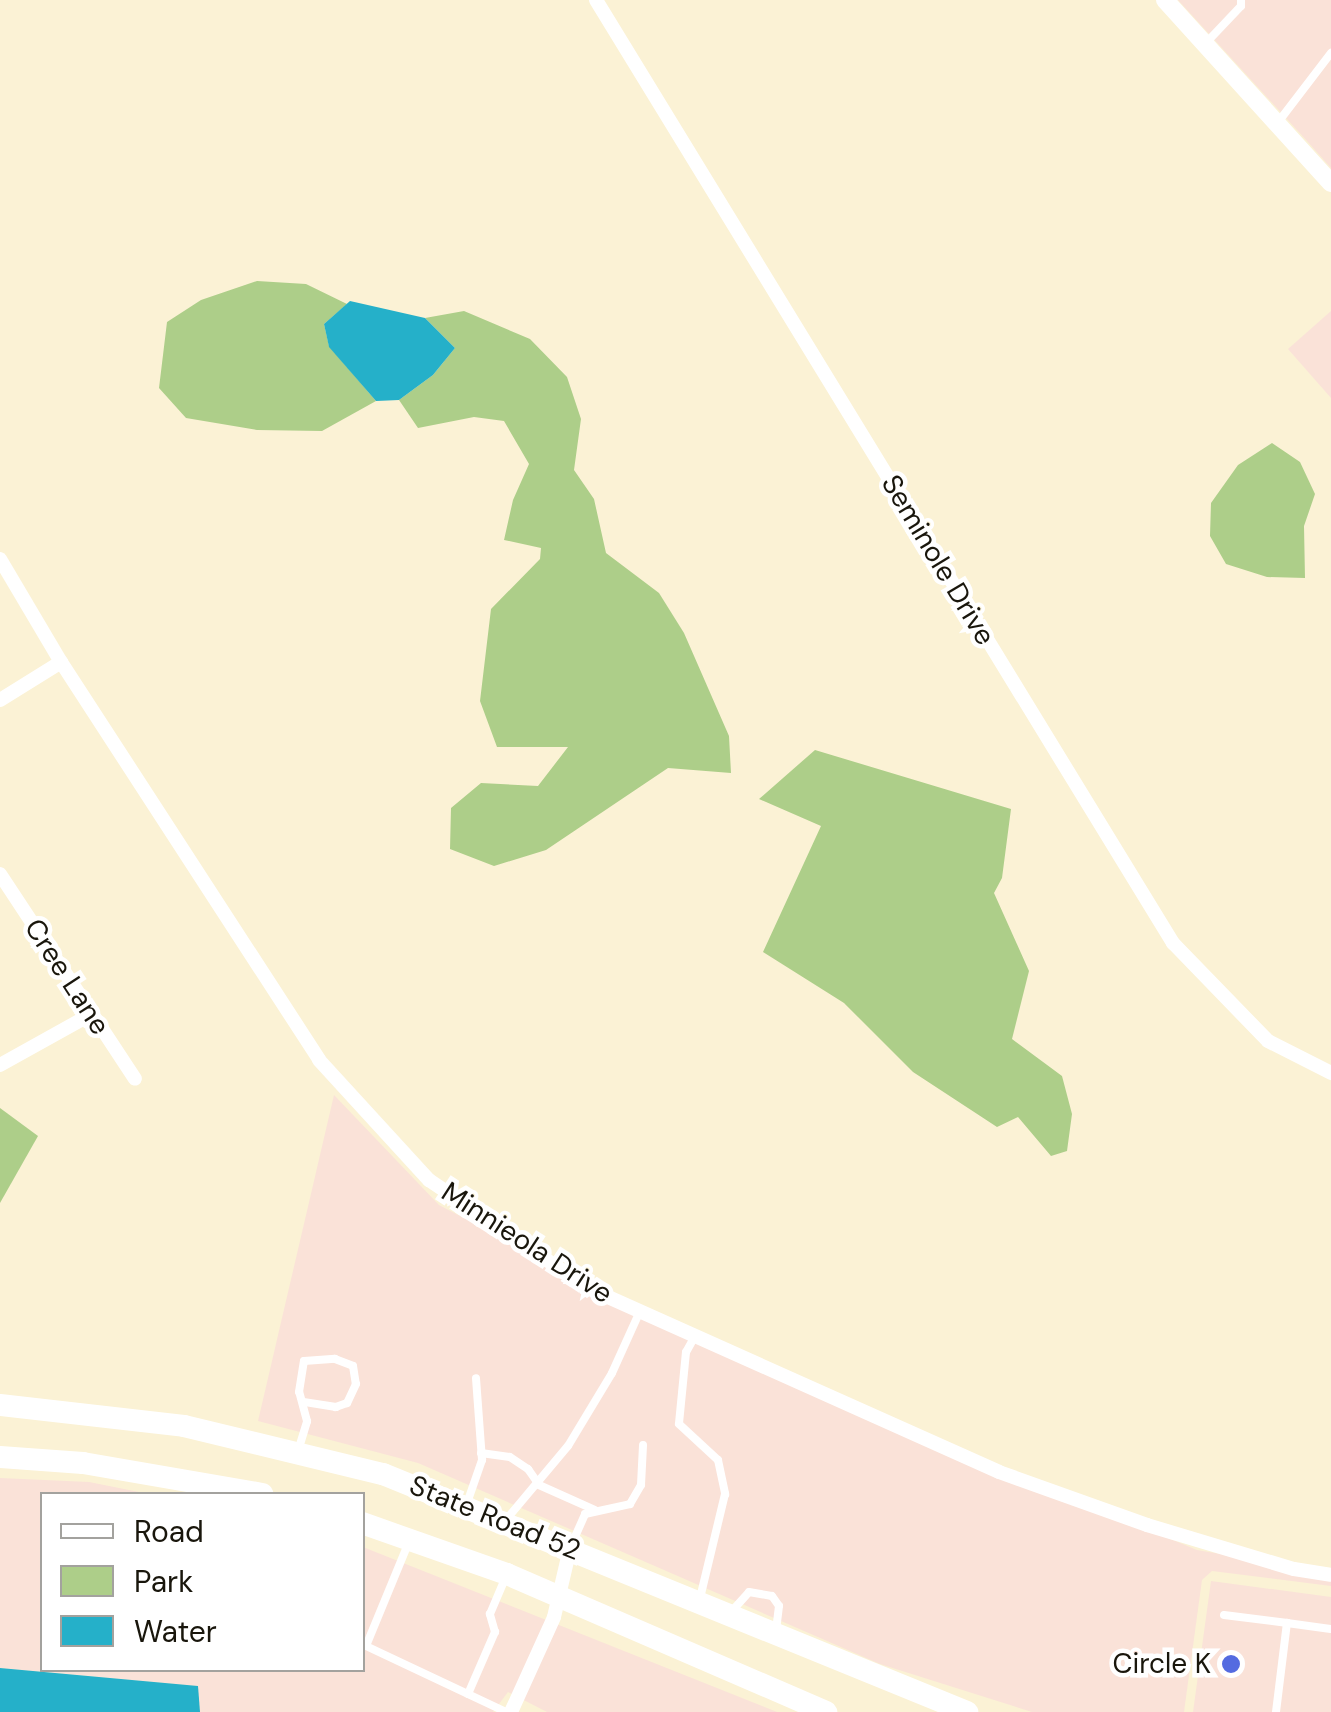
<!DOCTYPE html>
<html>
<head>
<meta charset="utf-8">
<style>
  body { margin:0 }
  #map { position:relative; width:1331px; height:1712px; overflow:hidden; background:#fbf2d5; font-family:"DM Sans",sans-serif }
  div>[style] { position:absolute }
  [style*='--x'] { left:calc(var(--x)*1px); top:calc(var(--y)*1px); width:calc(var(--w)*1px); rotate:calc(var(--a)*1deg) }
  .commercial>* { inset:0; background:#fae2d8 }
  .green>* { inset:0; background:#adce89 }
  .water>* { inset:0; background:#25b0c9 }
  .service>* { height:8px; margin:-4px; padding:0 4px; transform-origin:4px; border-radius:4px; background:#fff }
  .minor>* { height:14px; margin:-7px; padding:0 7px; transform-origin:7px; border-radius:7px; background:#fff }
  .tertiary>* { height:18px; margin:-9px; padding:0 9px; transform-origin:9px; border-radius:9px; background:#fff }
  .primary>* { height:22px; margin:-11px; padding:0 11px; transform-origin:11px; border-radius:11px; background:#fff }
  .dots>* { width:28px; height:28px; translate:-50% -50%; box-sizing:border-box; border:5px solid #fff; border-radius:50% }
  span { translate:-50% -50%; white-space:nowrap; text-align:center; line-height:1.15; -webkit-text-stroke:9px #fff; paint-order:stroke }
  .street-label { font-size:28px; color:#19160c }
  .poi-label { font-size:28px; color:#19160c }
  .right { translate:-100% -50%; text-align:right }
  .legend { position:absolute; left:40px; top:1492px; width:325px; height:180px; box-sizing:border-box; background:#fff; border:2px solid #a3a29e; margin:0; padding:12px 18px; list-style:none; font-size:30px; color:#19160c }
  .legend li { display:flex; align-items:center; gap:20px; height:50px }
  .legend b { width:50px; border:2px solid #a3a29e }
</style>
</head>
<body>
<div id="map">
  <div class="commercial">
    <div style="clip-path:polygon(1178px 0,1331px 0,1331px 168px,1307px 141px)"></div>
    <div style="clip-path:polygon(1331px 311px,1331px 398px,1288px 349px)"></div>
    <div style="clip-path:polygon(334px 1095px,439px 1205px,720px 1352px,1197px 1550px,1331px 1573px,1331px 1586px,1212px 1571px,1202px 1580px,1184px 1712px,1032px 1712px,880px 1664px,418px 1463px,258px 1421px)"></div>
    <div style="clip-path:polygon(0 1478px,89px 1482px,149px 1494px,42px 1494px,42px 1670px,362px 1670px,363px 1547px,777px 1712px,547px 1712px,508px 1692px,493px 1712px,200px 1712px,197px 1686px,0 1668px)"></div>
    <div style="clip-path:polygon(1211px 1581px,1331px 1597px,1331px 1712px,1193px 1712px)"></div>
  </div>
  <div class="green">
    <div style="clip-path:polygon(257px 281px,306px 284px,347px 304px,324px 324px,329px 346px,376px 401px,322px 431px,257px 430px,186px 418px,159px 388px,167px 322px,201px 300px)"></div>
    <div style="clip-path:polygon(464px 311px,530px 339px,567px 377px,581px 419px,574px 470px,594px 499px,606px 553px,659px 593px,684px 633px,729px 736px,731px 773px,668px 768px,546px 850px,494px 866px,450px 849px,451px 808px,481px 783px,538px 786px,568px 747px,497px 747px,480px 701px,491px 609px,540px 559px,541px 548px,504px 540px,513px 500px,529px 464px,504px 421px,474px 417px,418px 428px,399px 400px,433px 375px,455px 348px,425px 318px)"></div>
    <div style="clip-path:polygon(1272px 443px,1300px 462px,1315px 494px,1304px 526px,1305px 578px,1267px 577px,1226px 564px,1210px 536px,1211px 503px,1238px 465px)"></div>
    <div style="clip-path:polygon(815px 750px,1011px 809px,1002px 878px,994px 893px,1029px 971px,1012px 1039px,1062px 1076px,1072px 1114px,1067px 1151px,1051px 1156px,1018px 1117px,997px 1127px,913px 1072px,844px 1003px,763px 952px,821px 826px,759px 799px)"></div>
    <div style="clip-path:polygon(0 1108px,38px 1136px,0 1203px)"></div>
  </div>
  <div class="water">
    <div style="clip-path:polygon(350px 301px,425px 318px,455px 348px,433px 375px,399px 400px,376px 401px,329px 347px,324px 324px)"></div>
    <div style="clip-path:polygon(0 1668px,198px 1686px,200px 1712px,0 1712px)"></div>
  </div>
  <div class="service">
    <div style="--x:1205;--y:44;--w:52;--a:-46.5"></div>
    <div style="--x:1241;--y:6;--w:6;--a:-90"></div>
    <div style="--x:1279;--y:121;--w:86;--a:-52.6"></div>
    <div style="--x:695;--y:1336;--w:18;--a:119"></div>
    <div style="--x:686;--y:1352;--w:72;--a:95.6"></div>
    <div style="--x:679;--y:1424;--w:53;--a:42.7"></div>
    <div style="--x:718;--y:1460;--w:35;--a:78"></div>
    <div style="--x:725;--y:1494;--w:107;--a:103.5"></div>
    <div style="--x:298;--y:1451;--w:31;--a:-73"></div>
    <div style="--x:307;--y:1421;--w:30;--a:-105"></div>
    <div style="--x:299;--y:1392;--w:31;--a:-81"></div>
    <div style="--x:304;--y:1361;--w:31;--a:-4"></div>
    <div style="--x:335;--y:1359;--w:19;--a:21"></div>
    <div style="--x:353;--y:1366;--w:18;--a:81"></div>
    <div style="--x:356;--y:1384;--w:21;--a:115"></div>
    <div style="--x:347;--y:1403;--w:12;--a:160"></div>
    <div style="--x:336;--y:1407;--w:33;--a:-171"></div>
    <div style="--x:481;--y:1453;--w:29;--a:8"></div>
    <div style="--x:510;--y:1457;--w:22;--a:34"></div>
    <div style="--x:528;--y:1469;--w:19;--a:55"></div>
    <div style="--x:539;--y:1485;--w:61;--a:24.1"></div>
    <div style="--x:466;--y:1506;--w:49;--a:-70.8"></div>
    <div style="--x:482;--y:1460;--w:82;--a:-94.2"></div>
    <div style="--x:505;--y:1521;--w:98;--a:-50"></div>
    <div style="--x:568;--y:1446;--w:85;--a:-58.9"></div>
    <div style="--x:612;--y:1373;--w:68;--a:-65.7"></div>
    <div style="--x:408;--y:1544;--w:110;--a:112.4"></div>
    <div style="--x:366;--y:1646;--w:155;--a:25.2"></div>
    <div style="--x:570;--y:1548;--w:37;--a:-66"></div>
    <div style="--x:585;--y:1514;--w:46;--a:-12.5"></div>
    <div style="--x:630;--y:1504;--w:22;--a:-60"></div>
    <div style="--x:641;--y:1485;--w:40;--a:-87.1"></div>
    <div style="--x:732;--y:1611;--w:25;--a:-48"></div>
    <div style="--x:749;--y:1592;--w:23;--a:10"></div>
    <div style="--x:772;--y:1596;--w:12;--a:55"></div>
    <div style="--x:779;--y:1606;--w:23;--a:97"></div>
    <div style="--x:1224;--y:1615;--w:64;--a:7.2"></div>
    <div style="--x:468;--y:1694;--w:68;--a:-66.5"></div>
    <div style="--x:495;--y:1632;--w:19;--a:-106"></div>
    <div style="--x:490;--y:1614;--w:39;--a:-67"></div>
    <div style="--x:1276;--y:1712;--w:90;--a:-83"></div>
    <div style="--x:1287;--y:1623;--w:44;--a:7.8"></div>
  </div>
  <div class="minor">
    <div style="--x:596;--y:0;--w:1106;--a:58.54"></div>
    <div style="--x:1173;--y:943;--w:136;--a:45.9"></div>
    <div style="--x:1268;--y:1041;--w:71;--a:26.9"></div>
    <div style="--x:0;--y:559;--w:120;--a:59.4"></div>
    <div style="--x:61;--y:662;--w:474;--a:57"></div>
    <div style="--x:319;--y:1060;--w:163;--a:47.5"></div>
    <div style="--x:429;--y:1180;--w:192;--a:34.2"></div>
    <div style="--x:588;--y:1288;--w:450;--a:24.1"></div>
    <div style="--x:999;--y:1472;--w:157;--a:19.7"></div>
    <div style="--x:1147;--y:1525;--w:153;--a:16.7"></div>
    <div style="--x:1294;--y:1569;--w:37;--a:9"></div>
    <div style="--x:0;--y:700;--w:72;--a:-31.9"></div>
    <div style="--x:0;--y:874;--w:245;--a:56.6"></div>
    <div style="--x:0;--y:1065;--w:103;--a:-29.1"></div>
    <div style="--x:511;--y:1712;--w:104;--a:-65.6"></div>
    <div style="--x:554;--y:1617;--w:71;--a:-76.9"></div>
  </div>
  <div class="tertiary">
    <div style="--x:1165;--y:0;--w:247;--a:47.8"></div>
  </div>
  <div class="primary">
    <div style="--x:0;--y:1405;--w:185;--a:6.5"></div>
    <div style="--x:184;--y:1426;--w:205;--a:13.6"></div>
    <div style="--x:383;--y:1474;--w:631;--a:22.17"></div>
    <div style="--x:0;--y:1457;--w:83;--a:4.1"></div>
    <div style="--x:83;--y:1463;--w:182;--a:9.8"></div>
    <div style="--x:362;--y:1523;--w:154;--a:19.4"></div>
    <div style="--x:507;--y:1574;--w:348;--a:23.4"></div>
  </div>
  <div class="dots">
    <div style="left:1231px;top:1664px;background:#546be0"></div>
  </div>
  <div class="street-label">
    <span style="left:938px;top:560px;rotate:59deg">Seminole Drive</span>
    <span style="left:67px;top:977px;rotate:57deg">Cree Lane</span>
    <span style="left:527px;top:1243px;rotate:33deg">Minnieola Drive</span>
    <span style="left:495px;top:1518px;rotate:22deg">State Road 52</span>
  </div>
  <div class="poi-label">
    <span class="right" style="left:1211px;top:1664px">Circle K</span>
  </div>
  <ul class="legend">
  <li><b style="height:12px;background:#fff"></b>Road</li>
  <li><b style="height:28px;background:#adce89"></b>Park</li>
  <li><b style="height:28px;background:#25b0c9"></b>Water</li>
  </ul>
</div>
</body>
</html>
